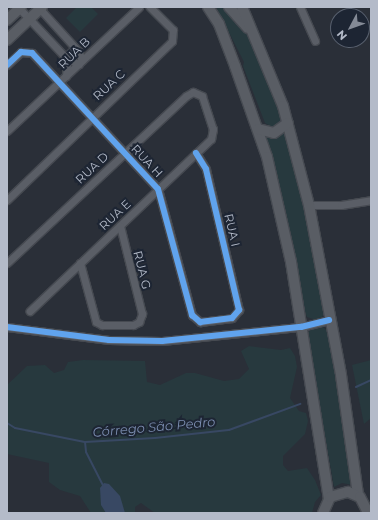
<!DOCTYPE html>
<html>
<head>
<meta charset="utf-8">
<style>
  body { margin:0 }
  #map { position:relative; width:378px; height:520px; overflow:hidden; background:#2a2f38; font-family:Montserrat,sans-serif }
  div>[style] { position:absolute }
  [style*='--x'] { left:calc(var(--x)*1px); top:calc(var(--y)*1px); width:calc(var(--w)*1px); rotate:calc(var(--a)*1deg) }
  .green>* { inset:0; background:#27393e }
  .water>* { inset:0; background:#384863 }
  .stream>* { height:2px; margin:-1px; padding:0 1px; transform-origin:1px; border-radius:1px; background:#384863 }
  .roads { filter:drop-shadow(1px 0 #464a51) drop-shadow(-1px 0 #464a51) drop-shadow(0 1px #464a51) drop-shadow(0 -1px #464a51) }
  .street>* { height:7px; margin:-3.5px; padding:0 3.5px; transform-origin:3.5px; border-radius:3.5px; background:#5a5e66 }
  .secondary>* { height:10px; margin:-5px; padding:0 5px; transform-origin:5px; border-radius:5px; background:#595d64 }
  .cycleway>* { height:6px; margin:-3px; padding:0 3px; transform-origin:3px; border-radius:3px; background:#60a3ed }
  span { translate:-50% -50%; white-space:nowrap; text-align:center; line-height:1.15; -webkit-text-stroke:4px #1d2533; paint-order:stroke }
  .street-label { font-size:12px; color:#b4bbc9 }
  .water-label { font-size:13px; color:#7c8eb1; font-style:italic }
  .frame { position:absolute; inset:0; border:8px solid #b4bbc9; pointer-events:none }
  .north { position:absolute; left:330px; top:8px; width:40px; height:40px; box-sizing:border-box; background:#1d2533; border:1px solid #59616f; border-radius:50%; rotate:229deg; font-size:11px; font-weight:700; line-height:16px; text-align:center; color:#b4bbc9 }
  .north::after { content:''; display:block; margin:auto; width:14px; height:18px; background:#848a96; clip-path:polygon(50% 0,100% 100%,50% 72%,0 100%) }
</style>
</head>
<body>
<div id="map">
  <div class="green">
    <div style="clip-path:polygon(77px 7px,91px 7px,98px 14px,80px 32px,66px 18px)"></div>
    <div style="clip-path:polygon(216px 7px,224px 7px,251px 37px,270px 79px,280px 113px,281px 121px,274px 128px,265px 123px,243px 66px,244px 62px)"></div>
    <div style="clip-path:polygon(286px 130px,304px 199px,325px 312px,322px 317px,316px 320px,307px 317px,304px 309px,289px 236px,265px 137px,276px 136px)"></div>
    <div style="clip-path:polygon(323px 327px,329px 332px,353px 485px,342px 483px,334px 487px,307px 334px,312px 328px)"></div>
    <div style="clip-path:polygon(249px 346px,281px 350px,290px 348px,295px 356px,297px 367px,290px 398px,299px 411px,306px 413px,308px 421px,305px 434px,283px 456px,283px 465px,288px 471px,307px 468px,315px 480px,321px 495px,315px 502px,312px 513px,155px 513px,141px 503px,135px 507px,135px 513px,91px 513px,80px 496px,60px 490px,49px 482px,49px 463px,7px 454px,7px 385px,27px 366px,45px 365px,54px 373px,64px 370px,68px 362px,83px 360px,145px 361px,147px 382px,160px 385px,186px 373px,195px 373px,224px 381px,239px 379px,249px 369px,241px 351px)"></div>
    <div style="clip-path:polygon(371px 360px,371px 418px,364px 424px,352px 365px)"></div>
  </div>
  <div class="water">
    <div style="clip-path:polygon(104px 483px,109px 484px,120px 496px,125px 513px,106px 513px,101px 505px,100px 488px)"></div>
  </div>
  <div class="stream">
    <div style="--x:356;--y:387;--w:17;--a:-25"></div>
    <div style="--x:7;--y:423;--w:9;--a:32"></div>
    <div style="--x:15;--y:428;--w:71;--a:11.3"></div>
    <div style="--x:85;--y:442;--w:70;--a:-3.3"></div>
    <div style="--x:155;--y:438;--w:74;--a:-6.2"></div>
    <div style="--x:229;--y:430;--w:76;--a:-20.1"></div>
    <div style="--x:85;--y:442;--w:10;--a:84"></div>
    <div style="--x:86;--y:452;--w:37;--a:63"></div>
  </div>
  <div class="roads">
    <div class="street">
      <div style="--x:300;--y:7;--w:37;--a:66"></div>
      <div style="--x:19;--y:8;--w:70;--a:46.7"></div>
      <div style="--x:67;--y:59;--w:13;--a:23"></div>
      <div style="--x:40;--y:9;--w:58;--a:47.8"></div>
      <div style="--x:79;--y:52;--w:9;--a:72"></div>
      <div style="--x:7;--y:65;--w:19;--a:-43"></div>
      <div style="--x:21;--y:52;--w:11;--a:5"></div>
      <div style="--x:32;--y:53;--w:185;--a:47.2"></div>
      <div style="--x:158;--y:189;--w:131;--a:74.9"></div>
      <div style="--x:192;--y:315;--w:11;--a:41"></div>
      <div style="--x:200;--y:322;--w:32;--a:-7"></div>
      <div style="--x:232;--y:318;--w:11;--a:-49"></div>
      <div style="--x:239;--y:310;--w:145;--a:-103.2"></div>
      <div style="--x:206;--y:169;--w:19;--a:-122"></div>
      <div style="--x:66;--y:76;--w:21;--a:-85"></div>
      <div style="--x:68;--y:55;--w:7;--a:-45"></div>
      <div style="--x:73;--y:50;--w:6;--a:9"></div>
      <div style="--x:7;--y:131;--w:181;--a:-43.2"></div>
      <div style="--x:7;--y:200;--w:229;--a:-43.9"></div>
      <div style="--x:172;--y:41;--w:11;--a:-85"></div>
      <div style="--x:173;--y:30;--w:33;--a:-135"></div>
      <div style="--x:309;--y:205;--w:32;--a:0"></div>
      <div style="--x:341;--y:205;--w:30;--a:-9"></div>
      <div style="--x:7;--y:263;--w:245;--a:-43"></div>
      <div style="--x:186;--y:96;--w:8;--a:-30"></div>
      <div style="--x:193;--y:92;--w:10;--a:24"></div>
      <div style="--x:202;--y:96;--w:35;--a:72"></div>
      <div style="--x:213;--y:129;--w:10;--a:101"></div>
      <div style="--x:211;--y:139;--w:250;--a:136.5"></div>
      <div style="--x:80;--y:263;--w:61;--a:74.8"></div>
      <div style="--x:96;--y:322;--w:7;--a:27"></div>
      <div style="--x:102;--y:325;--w:31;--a:0"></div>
      <div style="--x:133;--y:325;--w:7;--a:-27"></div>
      <div style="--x:139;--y:322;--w:9;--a:-69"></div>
      <div style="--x:142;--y:314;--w:91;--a:-104"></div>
      <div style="--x:7;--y:327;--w:103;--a:7.3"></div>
      <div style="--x:109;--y:340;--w:53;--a:1.1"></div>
      <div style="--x:162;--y:341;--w:140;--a:-5.8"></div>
      <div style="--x:301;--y:327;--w:29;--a:-14"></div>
    </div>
    <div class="secondary">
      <div style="--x:208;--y:7;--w:20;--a:57"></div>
      <div style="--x:219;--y:24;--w:45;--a:69.1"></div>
      <div style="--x:235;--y:66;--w:96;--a:70.6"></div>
      <div style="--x:267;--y:157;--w:108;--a:77.1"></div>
      <div style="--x:291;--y:262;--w:239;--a:80.9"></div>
      <div style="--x:229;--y:7;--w:28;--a:48"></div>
      <div style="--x:242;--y:7;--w:107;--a:67.5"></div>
      <div style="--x:283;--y:106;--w:102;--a:75.3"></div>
      <div style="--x:309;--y:205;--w:173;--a:79.3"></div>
      <div style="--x:341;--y:375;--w:121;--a:81.9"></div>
      <div style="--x:7;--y:20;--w:19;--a:-43"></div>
      <div style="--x:7;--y:40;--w:48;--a:-43.3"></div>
      <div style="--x:258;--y:129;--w:16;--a:14"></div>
      <div style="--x:274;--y:133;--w:17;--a:-36"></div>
      <div style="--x:323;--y:513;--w:17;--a:-66"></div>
      <div style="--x:330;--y:497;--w:19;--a:-16"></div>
      <div style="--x:348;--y:492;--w:13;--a:23"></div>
      <div style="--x:360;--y:497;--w:18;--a:63"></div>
    </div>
  </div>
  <div class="cycleway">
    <div style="--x:7;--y:65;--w:19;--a:-43"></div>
    <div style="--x:21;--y:52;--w:11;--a:5"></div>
    <div style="--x:32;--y:53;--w:185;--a:47.2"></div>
    <div style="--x:158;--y:189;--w:131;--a:74.9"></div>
    <div style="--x:192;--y:315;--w:11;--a:41"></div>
    <div style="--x:200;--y:322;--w:32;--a:-7"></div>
    <div style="--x:232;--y:318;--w:11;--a:-49"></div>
    <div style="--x:239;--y:310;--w:145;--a:-103.2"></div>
    <div style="--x:206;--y:169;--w:19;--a:-122"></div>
    <div style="--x:7;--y:327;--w:103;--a:7.3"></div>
    <div style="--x:109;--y:340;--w:53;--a:1.1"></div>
    <div style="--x:162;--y:341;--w:140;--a:-5.8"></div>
    <div style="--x:301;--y:327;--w:29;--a:-14"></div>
  </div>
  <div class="street-label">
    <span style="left:74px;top:53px;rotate:-44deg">RUA B</span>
    <span style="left:109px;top:85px;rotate:-43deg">RUA C</span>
    <span style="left:147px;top:161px;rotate:47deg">RUA H</span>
    <span style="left:92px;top:168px;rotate:-43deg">RUA D</span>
    <span style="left:115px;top:215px;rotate:-43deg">RUA E</span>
    <span style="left:232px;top:230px;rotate:77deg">RUA I</span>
    <span style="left:142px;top:270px;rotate:76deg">RUA G</span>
  </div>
  <div class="water-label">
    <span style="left:154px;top:427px;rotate:-5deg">Córrego São Pedro</span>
  </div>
  <div class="frame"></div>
  <div class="north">N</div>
</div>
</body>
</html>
